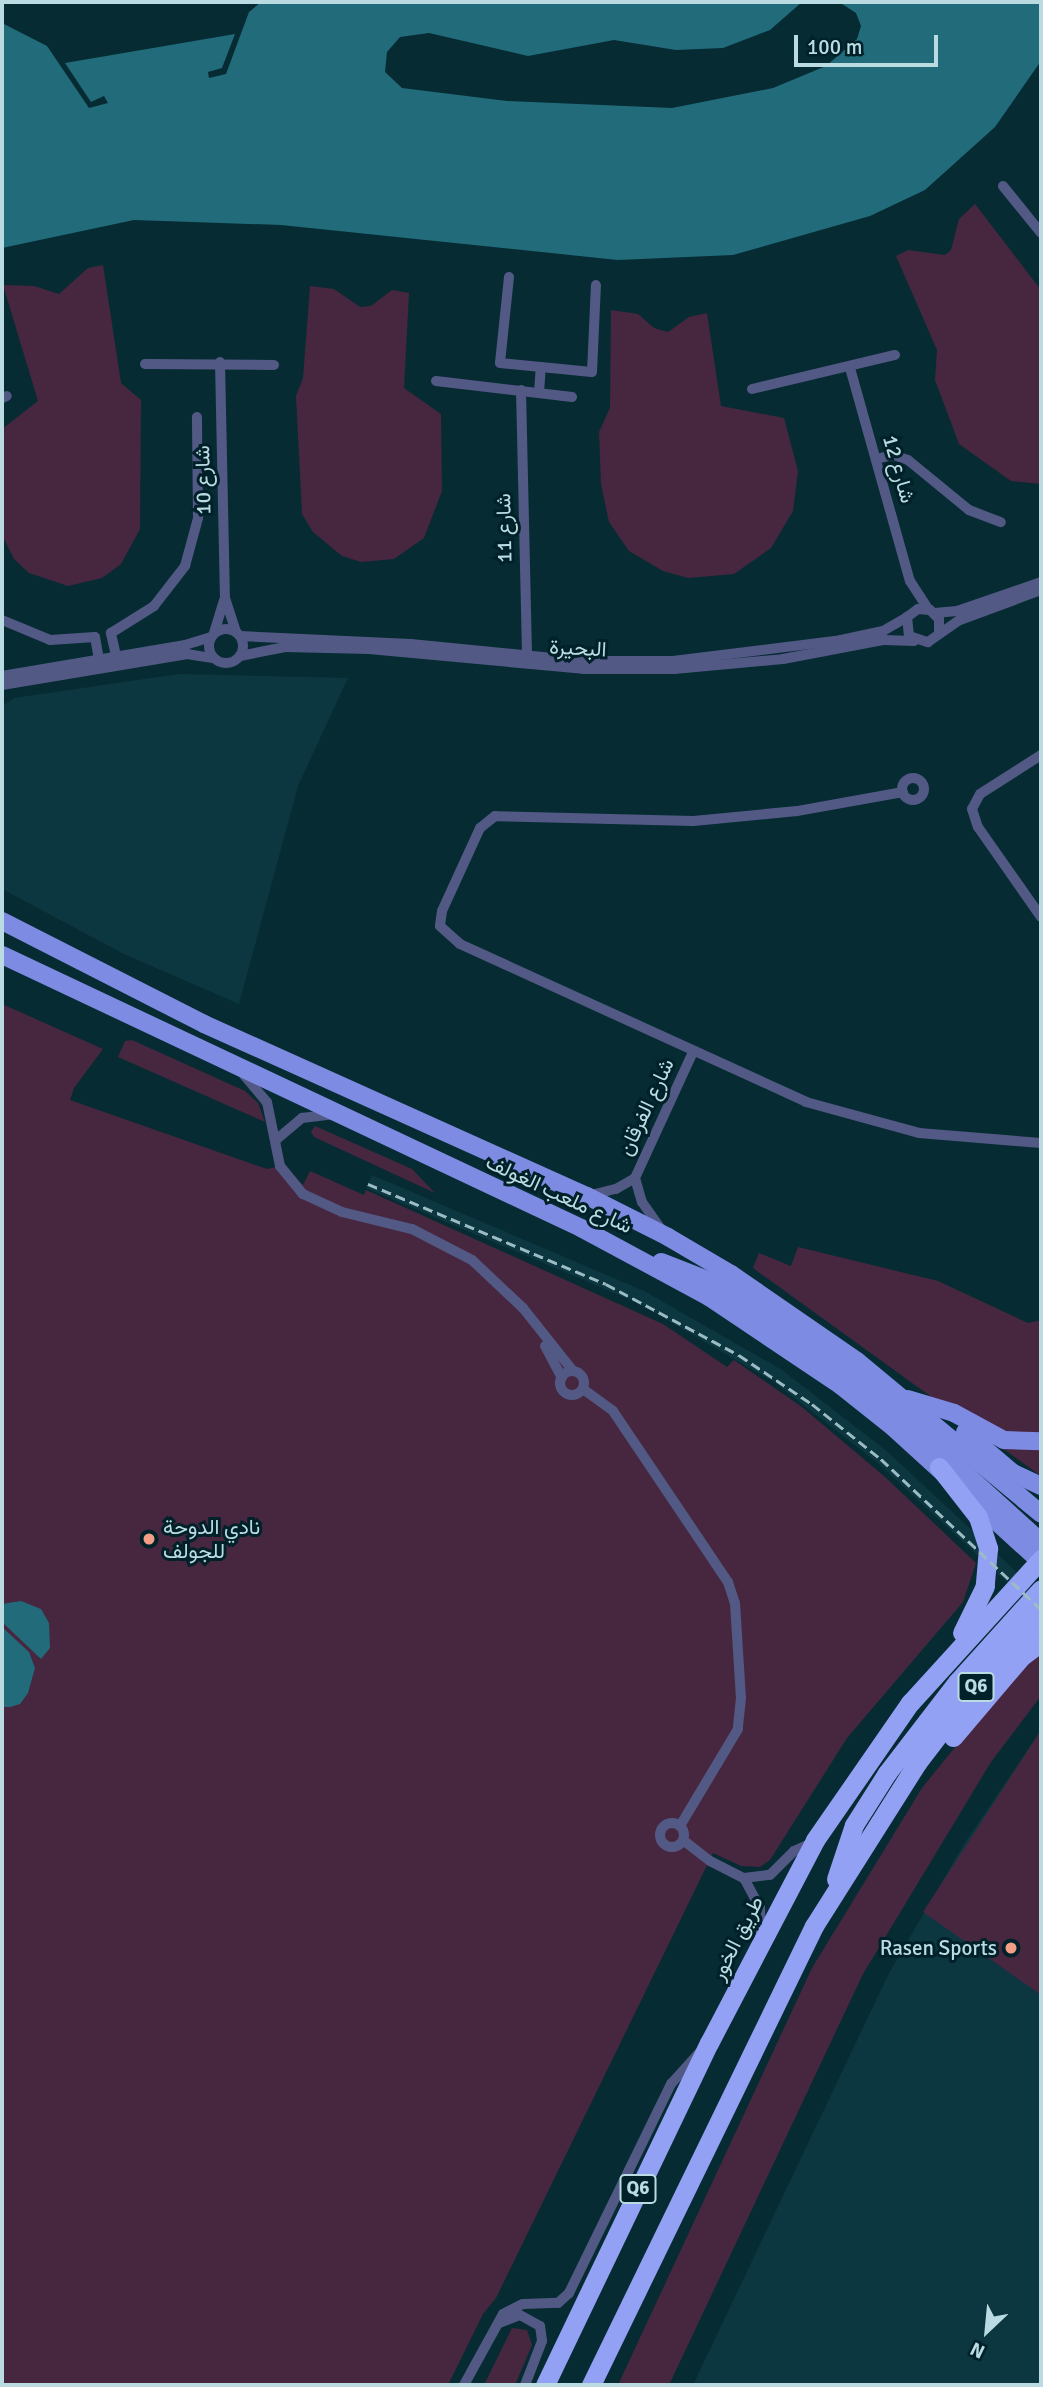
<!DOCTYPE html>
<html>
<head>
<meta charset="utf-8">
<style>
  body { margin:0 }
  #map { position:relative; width:1043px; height:2387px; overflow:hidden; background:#062b33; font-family:Signika,Vazirmatn,sans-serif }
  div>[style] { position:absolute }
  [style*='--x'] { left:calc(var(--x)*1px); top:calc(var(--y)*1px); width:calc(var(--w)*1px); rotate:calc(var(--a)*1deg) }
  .built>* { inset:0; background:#0c3740 }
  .green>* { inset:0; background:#472740 }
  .water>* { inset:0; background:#216b7b }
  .minor>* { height:10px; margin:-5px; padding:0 5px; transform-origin:5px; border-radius:5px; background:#525984 }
  .minor>.ring { margin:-5px; padding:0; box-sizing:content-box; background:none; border:10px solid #525984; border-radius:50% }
  .primary>* { height:18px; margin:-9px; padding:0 9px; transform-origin:9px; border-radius:9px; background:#7d8be2 }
  .motorway>* { height:19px; margin:-9.5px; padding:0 9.5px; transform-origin:9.5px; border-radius:9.5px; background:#93a1f5 }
  .rail>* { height:2.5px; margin-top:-1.25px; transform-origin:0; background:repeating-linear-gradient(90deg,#9cbcc4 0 10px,transparent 0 15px) }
  .dots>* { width:19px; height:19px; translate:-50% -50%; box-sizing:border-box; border:4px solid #002129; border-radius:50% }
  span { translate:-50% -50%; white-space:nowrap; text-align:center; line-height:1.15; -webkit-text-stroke:6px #002129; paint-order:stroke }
  .shield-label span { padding:2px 5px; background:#002129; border:2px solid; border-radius:5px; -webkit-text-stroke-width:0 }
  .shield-label { font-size:19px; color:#bbdbe3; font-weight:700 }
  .street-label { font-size:21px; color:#bbdbe3 }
  .poi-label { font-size:21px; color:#bbdbe3 }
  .left { translate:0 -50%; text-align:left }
  .right { translate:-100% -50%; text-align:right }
  .frame { position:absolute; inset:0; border:4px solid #bbdbe3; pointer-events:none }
  .north { position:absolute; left:952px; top:2296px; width:70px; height:70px; -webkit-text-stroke:5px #002129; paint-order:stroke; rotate:206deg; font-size:19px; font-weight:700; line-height:28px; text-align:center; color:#bbdbe3 }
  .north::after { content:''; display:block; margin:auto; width:24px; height:32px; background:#bbdbe3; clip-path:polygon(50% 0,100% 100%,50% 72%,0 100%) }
  .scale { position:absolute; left:794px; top:35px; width:144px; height:32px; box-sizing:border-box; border:4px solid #bbdbe3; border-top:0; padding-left:9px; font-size:21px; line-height:24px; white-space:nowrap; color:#bbdbe3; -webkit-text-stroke:5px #002129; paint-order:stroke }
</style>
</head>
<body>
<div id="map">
  <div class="built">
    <div style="clip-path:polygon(179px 674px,348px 678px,298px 786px,239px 1004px,124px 954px,2px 889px,2px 706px,14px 698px)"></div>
    <div style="clip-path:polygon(372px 1175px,644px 1291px,782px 1370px,888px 1452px,1041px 1595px,1041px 1614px,878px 1463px,774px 1382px,638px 1303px,366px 1188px)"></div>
    <div style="clip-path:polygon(1041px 1730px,1041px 2385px,693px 2385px,889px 1973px,964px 1844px)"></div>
  </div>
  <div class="green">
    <div style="clip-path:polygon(975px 204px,1041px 290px,1041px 484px,1011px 481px,959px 444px,935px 380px,937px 350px,896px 256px,908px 250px,945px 255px,951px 250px,959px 219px)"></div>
    <div style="clip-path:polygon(103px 265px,121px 383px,141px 400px,140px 529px,121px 564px,102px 578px,68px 586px,29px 573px,14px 559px,2px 535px,2px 429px,38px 401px,3px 285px,34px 286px,59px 294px,88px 268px)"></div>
    <div style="clip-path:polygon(310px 286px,334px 289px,360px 307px,371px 306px,392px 290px,409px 293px,404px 388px,441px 414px,442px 491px,424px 538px,394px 559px,361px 562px,342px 556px,313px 532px,302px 514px,296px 396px,303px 378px)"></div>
    <div style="clip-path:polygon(611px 310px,638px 314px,654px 328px,668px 332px,689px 317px,707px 313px,721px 406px,784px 418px,798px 471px,793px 511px,771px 548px,734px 574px,688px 578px,663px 571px,629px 551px,609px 522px,601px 484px,599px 432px,610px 408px)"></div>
    <div style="clip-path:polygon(2px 1004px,103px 1049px,74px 1088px,70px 1100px,267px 1169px,285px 1165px,303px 1185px,310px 1171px,364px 1195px,366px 1190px,663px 1324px,727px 1367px,734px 1360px,802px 1407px,885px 1477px,976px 1563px,963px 1602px,847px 1738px,770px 1860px,760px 1867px,741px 1866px,713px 1853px,496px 2298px,483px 2314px,448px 2385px,2px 2385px)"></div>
    <div style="clip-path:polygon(132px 1040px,245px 1091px,258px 1103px,265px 1122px,118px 1057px,125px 1041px)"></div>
    <div style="clip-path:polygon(315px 1126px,412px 1169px,435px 1193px,314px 1137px,311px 1132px)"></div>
    <div style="clip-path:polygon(798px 1247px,938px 1281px,1028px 1323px,1041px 1320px,1041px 1476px,753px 1268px,759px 1253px,791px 1266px)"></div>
    <div style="clip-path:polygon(1041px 1652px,1041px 1696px,991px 1762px,863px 1974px,669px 2385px,618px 2385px,812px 1968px,922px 1788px,1010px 1679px)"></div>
    <div style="clip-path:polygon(1041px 1730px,1041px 1995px,923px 1912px)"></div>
    <div style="clip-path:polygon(512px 2328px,527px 2330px,532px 2345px,515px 2385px,484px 2385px)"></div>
  </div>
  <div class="water">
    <div style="clip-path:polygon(261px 2px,802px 2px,770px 30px,723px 48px,676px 50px,614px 40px,528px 56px,429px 33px,400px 37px,387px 52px,385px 72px,402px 88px,507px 101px,672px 108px,773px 88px,826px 66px,857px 39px,861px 26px,856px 13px,839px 2px,1041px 2px,1041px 61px,995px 127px,925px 190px,870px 216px,733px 255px,618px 260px,281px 225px,134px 220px,2px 248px,2px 23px,47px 46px,89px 108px,108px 103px,104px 96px,91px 102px,65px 63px,235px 34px,222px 68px,208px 72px,209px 78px,226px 74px,249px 12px)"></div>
    <div style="clip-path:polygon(21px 1601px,41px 1609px,49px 1623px,50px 1648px,41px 1659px,2px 1622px,2px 1604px)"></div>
    <div style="clip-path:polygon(2px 1627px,29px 1652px,35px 1668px,28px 1693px,20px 1704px,10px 1707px,2px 1707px)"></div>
  </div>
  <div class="minor">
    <div style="--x:1003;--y:186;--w:60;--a:51"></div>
    <div style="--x:509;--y:277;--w:86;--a:96"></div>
    <div style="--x:500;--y:363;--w:92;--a:5.6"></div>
    <div style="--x:592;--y:372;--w:87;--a:-87.4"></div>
    <div style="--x:220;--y:362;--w:236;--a:88.8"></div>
    <div style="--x:225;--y:598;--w:36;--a:72"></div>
    <div style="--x:145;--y:364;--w:129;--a:0.4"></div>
    <div style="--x:850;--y:368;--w:221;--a:74.3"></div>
    <div style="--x:910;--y:581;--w:33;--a:57"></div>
    <div style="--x:436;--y:381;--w:137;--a:6.7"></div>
    <div style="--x:752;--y:389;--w:147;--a:-13.4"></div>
    <div style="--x:521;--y:390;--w:271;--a:88.7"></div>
    <div style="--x:539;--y:393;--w:26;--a:-86"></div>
    <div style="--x:2;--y:398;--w:5;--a:-22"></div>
    <div style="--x:876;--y:459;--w:18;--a:-13"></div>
    <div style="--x:894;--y:455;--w:15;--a:20"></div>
    <div style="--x:908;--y:460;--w:79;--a:39.3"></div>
    <div style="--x:969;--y:510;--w:34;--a:21"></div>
    <div style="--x:935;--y:613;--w:22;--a:-5"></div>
    <div style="--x:957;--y:611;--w:89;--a:-19"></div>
    <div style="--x:2;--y:620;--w:52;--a:22.6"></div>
    <div style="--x:50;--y:640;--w:45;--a:-3.8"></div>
    <div style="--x:95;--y:637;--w:28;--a:80"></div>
    <div class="ring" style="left:209px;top:629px;width:24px;height:24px"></div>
    <div style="--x:939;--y:632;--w:13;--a:-90"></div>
    <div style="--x:939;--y:619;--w:13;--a:-135"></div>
    <div style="--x:930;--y:610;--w:12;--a:-175"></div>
    <div style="--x:918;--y:609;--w:14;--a:144"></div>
    <div style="--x:907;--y:617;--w:19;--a:84"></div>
    <div style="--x:909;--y:636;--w:20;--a:18"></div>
    <div style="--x:928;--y:642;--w:39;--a:-35"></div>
    <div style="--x:960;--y:620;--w:86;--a:-20.3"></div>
    <div style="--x:214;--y:633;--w:34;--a:-73"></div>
    <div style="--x:240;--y:636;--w:171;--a:2.7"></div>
    <div style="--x:411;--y:644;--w:173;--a:5.6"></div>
    <div style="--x:583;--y:661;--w:90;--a:0"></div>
    <div style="--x:673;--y:661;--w:169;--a:-7.1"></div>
    <div style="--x:841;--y:640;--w:43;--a:-12.1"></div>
    <div style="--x:883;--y:631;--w:28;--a:-30"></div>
    <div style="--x:240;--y:656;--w:46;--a:-11.3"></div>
    <div style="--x:285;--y:647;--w:84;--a:1.4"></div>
    <div style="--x:369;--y:649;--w:215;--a:5.3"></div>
    <div style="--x:583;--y:669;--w:91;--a:0"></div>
    <div style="--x:674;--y:669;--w:109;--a:-5.2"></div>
    <div style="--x:783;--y:659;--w:103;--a:-10.7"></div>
    <div style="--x:884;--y:640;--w:30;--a:2"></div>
    <div style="--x:118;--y:664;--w:32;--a:-103"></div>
    <div style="--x:111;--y:633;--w:51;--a:-32.1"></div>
    <div style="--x:154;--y:606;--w:51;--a:-52.2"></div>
    <div style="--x:185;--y:566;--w:50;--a:-74.8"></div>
    <div style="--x:198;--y:518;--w:101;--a:-90.6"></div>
    <div style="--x:2;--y:676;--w:186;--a:-9.6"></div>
    <div style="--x:185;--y:645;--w:28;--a:-17"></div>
    <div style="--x:2;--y:685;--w:188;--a:-9.5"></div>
    <div style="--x:187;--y:654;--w:26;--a:9"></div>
    <div style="--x:1041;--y:755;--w:72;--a:147.4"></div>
    <div style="--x:980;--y:794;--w:17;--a:118"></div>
    <div style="--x:972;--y:809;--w:19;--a:72"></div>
    <div style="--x:978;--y:827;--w:110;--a:55"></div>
    <div class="ring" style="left:902px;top:778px;width:12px;height:12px"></div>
    <div style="--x:903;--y:792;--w:108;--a:169.8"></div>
    <div style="--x:797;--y:811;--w:104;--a:174.5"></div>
    <div style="--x:693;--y:821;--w:198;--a:-178.6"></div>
    <div style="--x:495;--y:816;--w:19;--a:141"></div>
    <div style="--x:480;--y:828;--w:91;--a:114.6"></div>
    <div style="--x:442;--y:911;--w:15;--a:98"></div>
    <div style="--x:440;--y:926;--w:27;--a:42"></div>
    <div style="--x:460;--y:944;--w:380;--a:24.5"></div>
    <div style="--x:806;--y:1102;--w:117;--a:15.3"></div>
    <div style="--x:919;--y:1133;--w:122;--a:4.7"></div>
    <div style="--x:244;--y:1075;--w:35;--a:50"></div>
    <div style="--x:267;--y:1102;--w:65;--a:78.5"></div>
    <div style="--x:280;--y:1166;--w:36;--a:51"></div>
    <div style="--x:303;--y:1194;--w:43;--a:24.8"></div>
    <div style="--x:342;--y:1212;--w:72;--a:13.7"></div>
    <div style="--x:412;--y:1229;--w:68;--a:27.3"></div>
    <div style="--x:472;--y:1260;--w:70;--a:43.3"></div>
    <div style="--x:523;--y:1308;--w:80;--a:51.6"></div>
    <div style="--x:277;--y:1139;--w:33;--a:-40"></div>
    <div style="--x:302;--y:1118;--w:31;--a:-7"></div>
    <div style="--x:635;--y:1178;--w:25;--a:74"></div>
    <div style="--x:642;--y:1202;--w:38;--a:55"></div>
    <div style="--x:587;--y:1196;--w:30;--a:-14"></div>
    <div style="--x:616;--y:1189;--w:22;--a:-30"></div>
    <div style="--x:635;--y:1178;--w:139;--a:-65.3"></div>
    <div style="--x:545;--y:1346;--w:36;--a:62"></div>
    <div class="ring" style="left:560px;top:1371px;width:14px;height:14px"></div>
    <div style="--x:583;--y:1389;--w:37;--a:36"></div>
    <div style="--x:613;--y:1411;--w:206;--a:56.1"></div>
    <div style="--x:728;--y:1582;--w:22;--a:72"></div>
    <div style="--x:735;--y:1603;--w:95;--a:86.4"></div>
    <div style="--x:741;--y:1698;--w:31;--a:96"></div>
    <div style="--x:738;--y:1729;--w:113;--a:120.9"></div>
    <div class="ring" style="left:660px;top:1823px;width:14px;height:14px"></div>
    <div style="--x:683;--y:1840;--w:34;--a:38"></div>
    <div style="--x:710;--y:1861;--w:38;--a:27"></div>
    <div style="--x:744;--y:1878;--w:26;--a:-7"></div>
    <div style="--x:770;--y:1875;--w:34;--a:-45"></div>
    <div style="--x:794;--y:1851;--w:20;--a:-24"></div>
    <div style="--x:744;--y:1878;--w:34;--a:62"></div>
    <div style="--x:760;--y:1908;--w:26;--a:88"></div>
    <div style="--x:499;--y:2323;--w:22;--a:-21"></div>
    <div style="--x:520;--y:2315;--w:23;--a:29"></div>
    <div style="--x:540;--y:2326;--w:15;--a:82"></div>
    <div style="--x:542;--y:2341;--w:47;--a:111.1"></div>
    <div style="--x:464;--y:2385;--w:81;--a:-61.2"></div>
    <div style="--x:503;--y:2314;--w:22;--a:-27"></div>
    <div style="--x:523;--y:2304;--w:35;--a:-2"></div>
    <div style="--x:558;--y:2303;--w:15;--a:-42"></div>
    <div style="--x:569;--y:2293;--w:233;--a:-64"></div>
    <div style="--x:671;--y:2084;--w:42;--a:-47.9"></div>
  </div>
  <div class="primary">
    <div style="--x:2;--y:921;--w:227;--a:27"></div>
    <div style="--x:204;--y:1024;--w:420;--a:24.2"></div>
    <div style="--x:587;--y:1196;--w:91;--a:26.8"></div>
    <div style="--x:668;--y:1237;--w:73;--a:30.4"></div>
    <div style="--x:731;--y:1274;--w:153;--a:34.6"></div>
    <div style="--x:857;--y:1361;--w:239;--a:39.7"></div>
    <div style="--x:2;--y:955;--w:640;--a:25.24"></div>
    <div style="--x:581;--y:1228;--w:145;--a:28.3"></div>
    <div style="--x:709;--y:1297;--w:158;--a:33.9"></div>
    <div style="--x:840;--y:1385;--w:69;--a:38.5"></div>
    <div style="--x:894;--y:1428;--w:199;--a:42.4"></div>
    <div style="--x:661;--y:1262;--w:53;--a:21.2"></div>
    <div style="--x:710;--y:1281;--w:144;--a:33.7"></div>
    <div style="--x:830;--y:1361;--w:124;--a:38.8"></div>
    <div style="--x:927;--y:1439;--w:154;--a:42.1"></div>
    <div style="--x:908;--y:1399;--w:48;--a:16.9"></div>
    <div style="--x:954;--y:1413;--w:57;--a:28.4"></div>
    <div style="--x:1004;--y:1440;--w:37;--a:2"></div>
    <div style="--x:965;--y:1432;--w:63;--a:40.5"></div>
    <div style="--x:1013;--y:1473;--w:31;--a:25"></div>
  </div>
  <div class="motorway">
    <div style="--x:939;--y:1467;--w:63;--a:52"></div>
    <div style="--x:978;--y:1517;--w:33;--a:72"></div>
    <div style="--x:988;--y:1548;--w:38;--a:95"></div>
    <div style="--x:985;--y:1586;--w:52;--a:116.1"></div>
    <div style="--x:953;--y:1737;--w:105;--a:-49.6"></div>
    <div style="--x:1021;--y:1657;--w:25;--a:-37"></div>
    <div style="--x:836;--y:1879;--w:57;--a:-71.6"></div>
    <div style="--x:854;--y:1825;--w:62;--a:-57.6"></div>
    <div style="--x:887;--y:1773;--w:115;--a:-52.4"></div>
    <div style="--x:957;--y:1682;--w:125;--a:-47.9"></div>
    <div style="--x:545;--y:2385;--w:379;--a:-64.4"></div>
    <div style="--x:709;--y:2043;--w:229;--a:-62.4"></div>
    <div style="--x:815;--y:1840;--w:167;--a:-55.3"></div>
    <div style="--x:910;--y:1703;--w:195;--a:-47.7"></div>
    <div style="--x:591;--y:2385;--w:510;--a:-64.09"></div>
    <div style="--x:814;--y:1926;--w:193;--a:-57.7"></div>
    <div style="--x:917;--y:1763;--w:81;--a:-52.6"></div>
    <div style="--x:966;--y:1699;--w:112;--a:-47.9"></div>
  </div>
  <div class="rail">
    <div style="--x:368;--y:1184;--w:258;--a:22.8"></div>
    <div style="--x:606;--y:1284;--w:151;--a:28.1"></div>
    <div style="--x:739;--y:1355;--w:88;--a:33.9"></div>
    <div style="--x:812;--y:1404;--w:88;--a:38.6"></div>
    <div style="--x:881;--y:1459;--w:219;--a:43.2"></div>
  </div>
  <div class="dots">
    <div style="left:149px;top:1539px;background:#f49e87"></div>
    <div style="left:1011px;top:1948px;background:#f49e87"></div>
  </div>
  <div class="shield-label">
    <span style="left:976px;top:1687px">Q6</span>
    <span style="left:638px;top:2189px">Q6</span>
  </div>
  <div class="street-label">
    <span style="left:899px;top:469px;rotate:74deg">شارع 12</span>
    <span style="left:203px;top:480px;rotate:-91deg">شارع 10</span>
    <span style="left:504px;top:528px;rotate:-91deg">شارع 11</span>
    <span style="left:578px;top:648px;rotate:3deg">البحيرة</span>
    <span style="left:646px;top:1107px;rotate:-65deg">شارع الفرقان</span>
    <span style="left:559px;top:1194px;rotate:25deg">شارع ملعب الغولف</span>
    <span style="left:737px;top:1938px;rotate:-63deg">طريق الخور</span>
  </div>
  <div class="poi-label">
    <span class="left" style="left:163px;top:1539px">نادي الدوحة<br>للجولف</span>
    <span class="right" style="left:997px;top:1948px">Rasen Sports</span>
  </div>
  <div class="frame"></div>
  <div class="north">N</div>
  <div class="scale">100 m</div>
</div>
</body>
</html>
